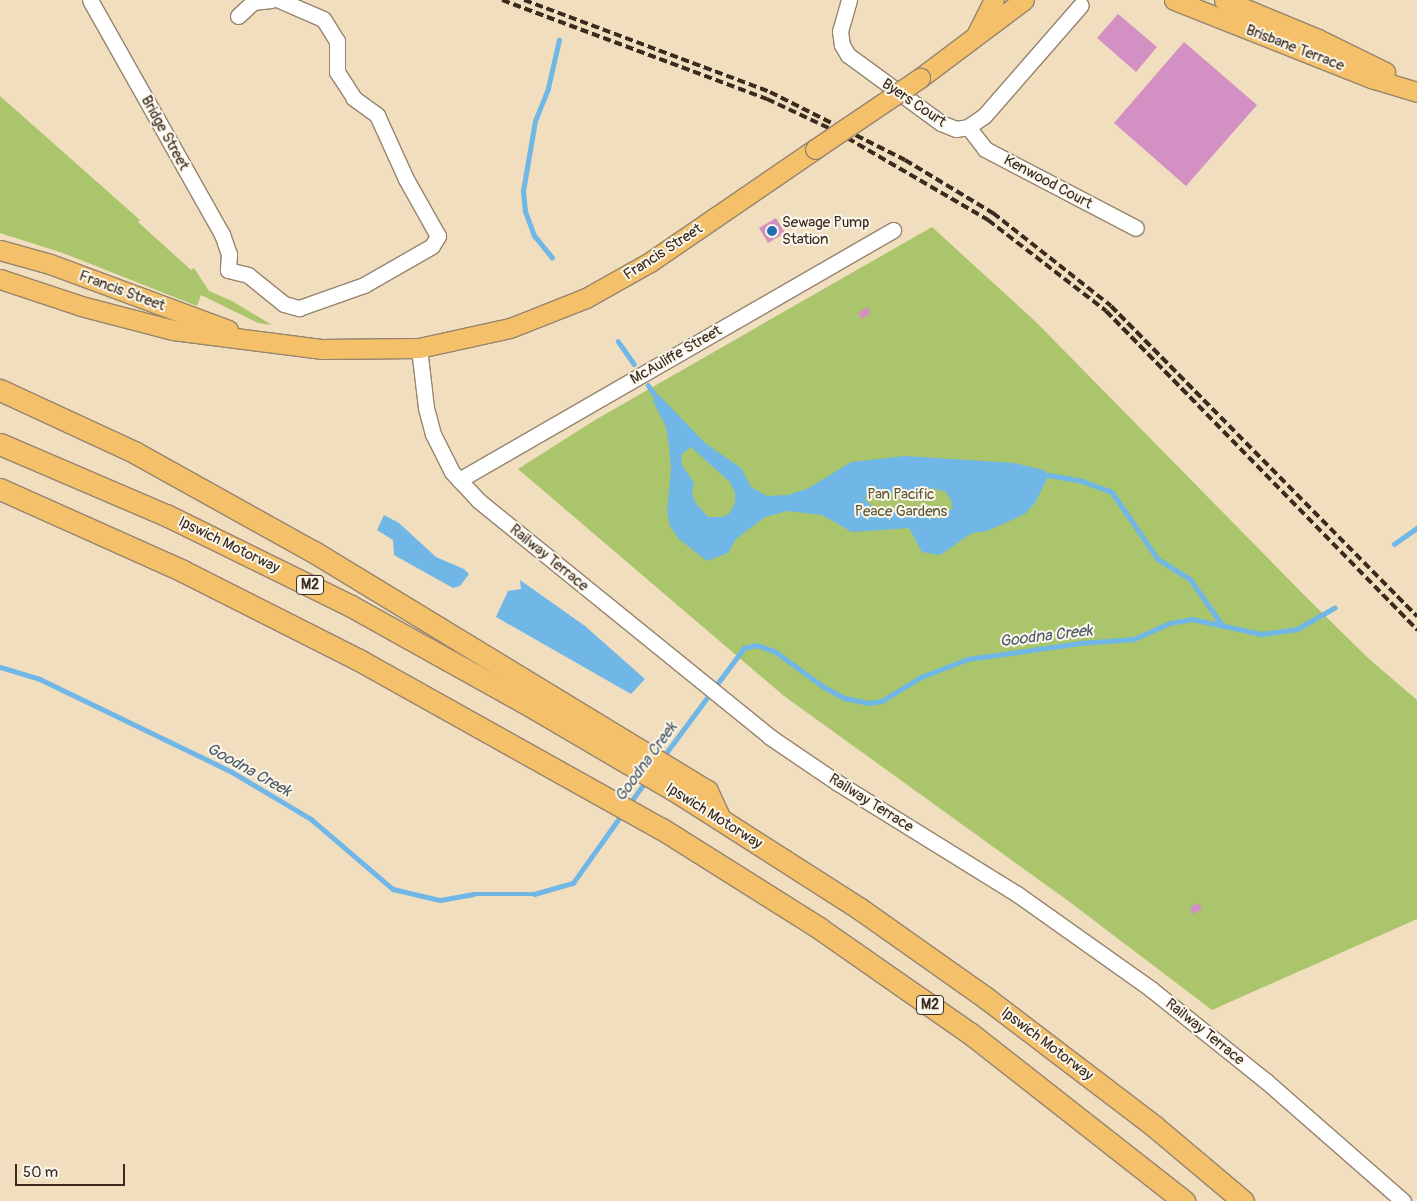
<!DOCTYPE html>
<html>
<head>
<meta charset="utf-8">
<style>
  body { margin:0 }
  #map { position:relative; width:1417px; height:1201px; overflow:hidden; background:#f1debe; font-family:Pangolin,sans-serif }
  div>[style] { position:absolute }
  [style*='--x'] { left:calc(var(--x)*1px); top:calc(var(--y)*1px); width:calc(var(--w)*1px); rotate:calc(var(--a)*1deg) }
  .green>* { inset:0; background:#aac56b }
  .water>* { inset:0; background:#70b6e7 }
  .stream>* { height:4.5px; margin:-2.25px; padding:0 2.25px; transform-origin:2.25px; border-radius:2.25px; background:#70b6e7 }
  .building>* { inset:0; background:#d390c2 }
  .roads { filter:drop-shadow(1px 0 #96846e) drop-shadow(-1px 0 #96846e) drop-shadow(0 1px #96846e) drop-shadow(0 -1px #96846e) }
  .minor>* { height:15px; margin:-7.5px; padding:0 7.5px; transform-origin:7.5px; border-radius:7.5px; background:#fff }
  .major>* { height:19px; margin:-9.5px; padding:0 9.5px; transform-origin:9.5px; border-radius:9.5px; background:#f4c16a }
  .highway>* { height:21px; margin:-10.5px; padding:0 10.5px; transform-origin:10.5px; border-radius:10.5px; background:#f4c16a }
  .rail>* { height:4px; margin-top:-2px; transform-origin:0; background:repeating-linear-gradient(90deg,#3b2a1e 0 8px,transparent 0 12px) }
  .bridges { filter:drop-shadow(1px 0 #96846e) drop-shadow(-1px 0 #96846e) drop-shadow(0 1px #96846e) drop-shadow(0 -1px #96846e) }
  .major-bridge>* { height:19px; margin:-9.5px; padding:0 9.5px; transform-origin:9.5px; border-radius:9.5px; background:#f4c16a }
  .dots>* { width:14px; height:14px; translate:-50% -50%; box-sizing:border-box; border:2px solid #fbf7ec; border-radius:50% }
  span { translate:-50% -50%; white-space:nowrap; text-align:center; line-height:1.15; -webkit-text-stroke:4px #fbf7ec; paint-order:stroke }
  .shield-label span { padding:1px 4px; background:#fbf7ec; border:1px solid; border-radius:4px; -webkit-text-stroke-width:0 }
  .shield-label { font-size:14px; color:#3b2a1e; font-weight:700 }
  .street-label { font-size:15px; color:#3b2a1e }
  .poi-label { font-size:15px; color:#3b2a1e }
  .left { translate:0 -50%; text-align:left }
  .park-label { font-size:15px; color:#5c5835 }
  .water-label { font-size:16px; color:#4e5b64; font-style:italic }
  .scale { position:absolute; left:15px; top:1164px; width:110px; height:22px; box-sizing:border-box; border:2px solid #3b2a1e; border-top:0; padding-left:6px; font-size:15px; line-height:18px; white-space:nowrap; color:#3b2a1e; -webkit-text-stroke:4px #fbf7ec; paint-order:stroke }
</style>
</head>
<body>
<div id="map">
  <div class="green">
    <div style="clip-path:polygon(0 96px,140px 220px,138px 222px,191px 270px,194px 268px,209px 291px,232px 301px,272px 325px,258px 323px,201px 295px,197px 306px,63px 253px,0 233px)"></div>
    <div style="clip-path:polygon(932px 227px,1036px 322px,1306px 597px,1368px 658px,1417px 700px,1417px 919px,1212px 1010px,1067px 900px,784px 696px,518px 469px,595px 420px)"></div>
  </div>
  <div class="water">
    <div style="clip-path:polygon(evenodd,660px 396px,705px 443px,741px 468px,751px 487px,767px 496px,788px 495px,809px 488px,851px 462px,905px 456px,1014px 463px,1044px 470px,1049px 475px,1035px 503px,1025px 514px,987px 531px,972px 533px,940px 555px,922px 552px,909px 528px,852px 532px,822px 515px,787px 511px,765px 517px,736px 539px,728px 553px,707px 561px,679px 539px,670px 526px,667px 511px,671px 470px,669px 446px,666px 427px,653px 401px,660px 396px,691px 447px,730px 482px,735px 492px,735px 503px,729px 514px,723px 517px,708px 517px,695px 502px,692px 492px,694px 483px,682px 465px,681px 455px,691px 447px,660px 396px,931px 488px,946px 492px,951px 500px,952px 509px,938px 519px,920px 513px,874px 508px,865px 499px,870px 491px,909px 495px,931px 488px)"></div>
    <div style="clip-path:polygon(384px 515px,399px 523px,436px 557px,464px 569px,469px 574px,460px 586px,453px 588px,394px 555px,393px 540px,377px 530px)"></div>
    <div style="clip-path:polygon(520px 580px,585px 626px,645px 679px,631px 694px,496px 617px,508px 591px,521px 589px)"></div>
  </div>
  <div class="stream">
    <div style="--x:552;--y:258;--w:28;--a:-129"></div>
    <div style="--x:534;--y:236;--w:27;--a:-110"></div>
    <div style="--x:525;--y:211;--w:20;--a:-96"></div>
    <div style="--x:523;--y:191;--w:71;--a:-80.3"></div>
    <div style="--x:535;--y:121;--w:35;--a:-68"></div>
    <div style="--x:548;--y:88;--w:49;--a:-77.1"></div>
    <div style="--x:618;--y:341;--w:28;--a:55"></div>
    <div style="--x:648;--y:385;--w:21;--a:55"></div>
    <div style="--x:1049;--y:475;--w:34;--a:10"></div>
    <div style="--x:1082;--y:481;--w:32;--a:20"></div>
    <div style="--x:1112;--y:492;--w:81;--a:55.5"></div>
    <div style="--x:1158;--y:559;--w:39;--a:32"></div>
    <div style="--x:1191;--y:580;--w:56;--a:55.2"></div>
    <div style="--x:1394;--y:544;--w:28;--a:-35"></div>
    <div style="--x:0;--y:667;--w:42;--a:16.7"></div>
    <div style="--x:40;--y:679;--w:213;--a:25.8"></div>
    <div style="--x:232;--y:772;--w:92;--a:30.7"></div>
    <div style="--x:311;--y:819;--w:108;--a:40.5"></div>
    <div style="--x:393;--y:889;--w:48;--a:13.2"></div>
    <div style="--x:440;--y:900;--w:34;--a:-10"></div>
    <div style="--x:473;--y:894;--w:61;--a:0"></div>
    <div style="--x:534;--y:894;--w:41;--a:-15.8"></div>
    <div style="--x:573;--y:883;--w:85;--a:-54.6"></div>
    <div style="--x:663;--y:757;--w:136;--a:-53.4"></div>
    <div style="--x:744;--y:648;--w:13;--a:-13"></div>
    <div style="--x:757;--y:645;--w:20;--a:20"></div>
    <div style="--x:776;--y:652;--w:59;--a:36.1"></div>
    <div style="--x:824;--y:687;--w:24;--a:28"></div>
    <div style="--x:845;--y:698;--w:24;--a:12"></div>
    <div style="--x:868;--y:703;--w:14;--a:-8"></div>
    <div style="--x:882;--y:701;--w:46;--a:-31.6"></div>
    <div style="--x:921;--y:677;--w:50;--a:-21"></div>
    <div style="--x:968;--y:659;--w:113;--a:-8.1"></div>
    <div style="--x:1080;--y:643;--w:54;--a:-4.2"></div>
    <div style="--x:1134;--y:639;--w:39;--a:-24"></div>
    <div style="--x:1170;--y:623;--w:22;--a:-10"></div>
    <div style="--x:1192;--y:619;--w:72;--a:12.1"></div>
    <div style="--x:1262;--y:634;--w:35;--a:-8"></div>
    <div style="--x:1297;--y:629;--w:43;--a:-29.6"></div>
    <div style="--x:630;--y:803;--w:27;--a:-54"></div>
  </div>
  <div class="building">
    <div style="clip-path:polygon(1118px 14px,1157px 47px,1136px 72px,1097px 38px)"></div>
    <div style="clip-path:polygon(1184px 42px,1257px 105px,1186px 186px,1114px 123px)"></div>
    <div style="clip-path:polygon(776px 218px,785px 233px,768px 243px,759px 228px)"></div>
    <div style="clip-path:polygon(867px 307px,871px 313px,862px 319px,858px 313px)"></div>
    <div style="clip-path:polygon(1199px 903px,1202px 910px,1193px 914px,1190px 907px)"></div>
  </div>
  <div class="roads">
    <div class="minor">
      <div style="--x:90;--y:0;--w:269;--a:60.6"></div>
      <div style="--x:222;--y:234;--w:21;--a:71"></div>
      <div style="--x:229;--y:254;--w:16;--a:94"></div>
      <div style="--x:228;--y:270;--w:21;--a:14"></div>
      <div style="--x:248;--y:275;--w:46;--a:38.9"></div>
      <div style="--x:284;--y:304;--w:16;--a:15"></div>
      <div style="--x:299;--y:308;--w:69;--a:-19.5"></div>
      <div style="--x:364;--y:285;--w:78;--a:-29.8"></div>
      <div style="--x:432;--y:246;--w:12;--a:-59"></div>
      <div style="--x:438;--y:236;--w:65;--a:-119.3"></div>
      <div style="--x:406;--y:179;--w:70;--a:-114.4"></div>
      <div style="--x:377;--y:115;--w:29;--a:-144"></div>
      <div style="--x:354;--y:98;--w:31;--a:-123"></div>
      <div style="--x:337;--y:72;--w:31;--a:-90"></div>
      <div style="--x:337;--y:41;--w:26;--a:-122"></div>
      <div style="--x:323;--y:19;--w:48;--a:-156.6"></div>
      <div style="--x:849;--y:0;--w:32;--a:106"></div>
      <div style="--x:840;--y:31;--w:14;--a:82"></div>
      <div style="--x:842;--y:45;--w:12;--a:59"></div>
      <div style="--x:848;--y:55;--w:115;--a:36.2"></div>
      <div style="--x:941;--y:123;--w:16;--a:22"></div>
      <div style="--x:956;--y:129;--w:12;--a:-9"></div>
      <div style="--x:968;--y:127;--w:19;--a:-35"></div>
      <div style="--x:984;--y:116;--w:147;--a:-48.9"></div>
      <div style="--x:238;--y:16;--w:21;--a:-43"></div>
      <div style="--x:253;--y:2;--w:18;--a:-6"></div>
      <div style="--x:968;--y:127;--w:28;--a:52"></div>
      <div style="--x:985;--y:149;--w:170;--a:27.6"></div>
      <div style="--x:419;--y:348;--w:60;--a:83.3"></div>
      <div style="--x:426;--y:408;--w:27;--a:75"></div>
      <div style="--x:433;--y:434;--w:42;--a:63.4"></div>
      <div style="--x:452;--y:472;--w:40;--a:47"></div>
      <div style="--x:479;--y:501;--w:375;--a:39"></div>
      <div style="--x:770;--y:737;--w:82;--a:34.1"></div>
      <div style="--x:838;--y:783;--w:211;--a:31.8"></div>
      <div style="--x:1017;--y:894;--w:164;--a:35.3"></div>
      <div style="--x:1151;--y:989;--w:147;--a:38.7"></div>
      <div style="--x:1266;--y:1081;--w:182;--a:41.2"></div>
      <div style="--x:459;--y:480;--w:501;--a:-29.94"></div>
    </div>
    <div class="major">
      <div style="--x:1174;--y:0;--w:215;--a:21.6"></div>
      <div style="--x:1374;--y:79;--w:45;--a:16.8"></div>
      <div style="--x:1224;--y:0;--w:102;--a:22.5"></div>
      <div style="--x:1318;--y:39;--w:75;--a:26.2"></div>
      <div style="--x:977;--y:33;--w:37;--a:-63"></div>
      <div style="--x:920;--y:78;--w:130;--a:-36.9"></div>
      <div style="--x:0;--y:250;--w:52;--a:15.6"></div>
      <div style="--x:50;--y:264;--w:190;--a:20.3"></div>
      <div style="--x:0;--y:279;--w:85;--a:18.4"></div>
      <div style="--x:81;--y:306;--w:95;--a:14.6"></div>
      <div style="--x:173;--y:330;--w:149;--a:7.3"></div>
      <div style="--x:321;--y:349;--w:98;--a:-0.6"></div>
      <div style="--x:419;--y:348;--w:93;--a:-12.4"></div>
      <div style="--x:510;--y:328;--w:82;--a:-21.5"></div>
      <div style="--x:586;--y:298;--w:73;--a:-29.4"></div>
      <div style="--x:650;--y:262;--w:200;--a:-34.4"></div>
    </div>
    <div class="highway">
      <div style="--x:0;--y:390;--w:148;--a:24.8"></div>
      <div style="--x:134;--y:452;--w:206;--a:29.1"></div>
      <div style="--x:314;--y:552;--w:460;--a:31.3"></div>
      <div style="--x:707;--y:791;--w:31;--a:65"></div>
      <div style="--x:0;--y:444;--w:181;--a:23.2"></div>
      <div style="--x:166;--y:515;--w:206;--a:26.2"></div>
      <div style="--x:351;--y:606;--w:210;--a:29.1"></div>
      <div style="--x:534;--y:708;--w:172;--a:30.4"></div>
      <div style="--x:682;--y:795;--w:211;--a:32.6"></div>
      <div style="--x:860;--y:909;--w:154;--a:35.2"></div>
      <div style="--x:986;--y:998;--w:211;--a:37.3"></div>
      <div style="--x:1154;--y:1126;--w:116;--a:40.1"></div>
      <div style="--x:0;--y:489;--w:201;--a:24.1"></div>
      <div style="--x:183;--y:571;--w:197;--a:26.8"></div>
      <div style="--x:359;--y:660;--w:347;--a:29.2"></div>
      <div style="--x:662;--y:829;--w:186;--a:32.2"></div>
      <div style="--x:819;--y:928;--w:185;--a:34.9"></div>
      <div style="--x:971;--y:1034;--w:271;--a:38.1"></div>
    </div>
  </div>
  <div class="rail">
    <div style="--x:502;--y:0;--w:283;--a:20.5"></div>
    <div style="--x:767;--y:99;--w:77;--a:25.2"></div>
    <div style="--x:837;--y:132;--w:175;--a:30.2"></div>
    <div style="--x:988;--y:220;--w:149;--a:37.6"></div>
    <div style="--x:1106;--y:311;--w:446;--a:45.7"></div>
    <div style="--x:524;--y:0;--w:263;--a:20.5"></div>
    <div style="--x:770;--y:92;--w:151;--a:26.7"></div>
    <div style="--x:905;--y:160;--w:103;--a:31.1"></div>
    <div style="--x:993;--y:213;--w:150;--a:38.2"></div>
    <div style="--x:1111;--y:306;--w:436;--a:45.4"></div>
  </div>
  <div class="bridges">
    <div class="major-bridge">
      <div style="--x:815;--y:149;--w:127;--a:-34.1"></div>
    </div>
  </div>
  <div class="dots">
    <div style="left:772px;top:231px;background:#1f6fb2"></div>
  </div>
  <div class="shield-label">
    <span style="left:310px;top:585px">M2</span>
    <span style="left:930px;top:1005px">M2</span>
  </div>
  <div class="street-label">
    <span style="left:1295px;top:48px;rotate:21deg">Brisbane Terrace</span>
    <span style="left:914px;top:103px;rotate:34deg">Byers Court</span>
    <span style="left:165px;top:133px;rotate:61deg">Bridge Street</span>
    <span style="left:1048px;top:182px;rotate:28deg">Kenwood Court</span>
    <span style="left:663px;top:252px;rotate:-33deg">Francis Street</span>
    <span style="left:122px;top:291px;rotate:20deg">Francis Street</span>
    <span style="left:676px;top:355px;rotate:-30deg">McAuliffe Street</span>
    <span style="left:229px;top:545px;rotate:26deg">Ipswich Motorway</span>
    <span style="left:549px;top:558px;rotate:39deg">Railway Terrace</span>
    <span style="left:871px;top:803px;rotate:32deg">Railway Terrace</span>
    <span style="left:714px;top:816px;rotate:32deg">Ipswich Motorway</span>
    <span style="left:1205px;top:1032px;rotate:39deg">Railway Terrace</span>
    <span style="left:1047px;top:1044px;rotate:37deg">Ipswich Motorway</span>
  </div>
  <div class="poi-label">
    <span class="left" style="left:782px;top:231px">Sewage Pump<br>Station</span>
  </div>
  <div class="park-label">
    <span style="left:901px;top:503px">Pan Pacific<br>Peace Gardens</span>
  </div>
  <div class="water-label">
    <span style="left:1046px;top:636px;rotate:-7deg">Goodna Creek</span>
    <span style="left:646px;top:762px;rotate:-54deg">Goodna Creek</span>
    <span style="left:249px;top:770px;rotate:29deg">Goodna Creek</span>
  </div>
  <div class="scale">50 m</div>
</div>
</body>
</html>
